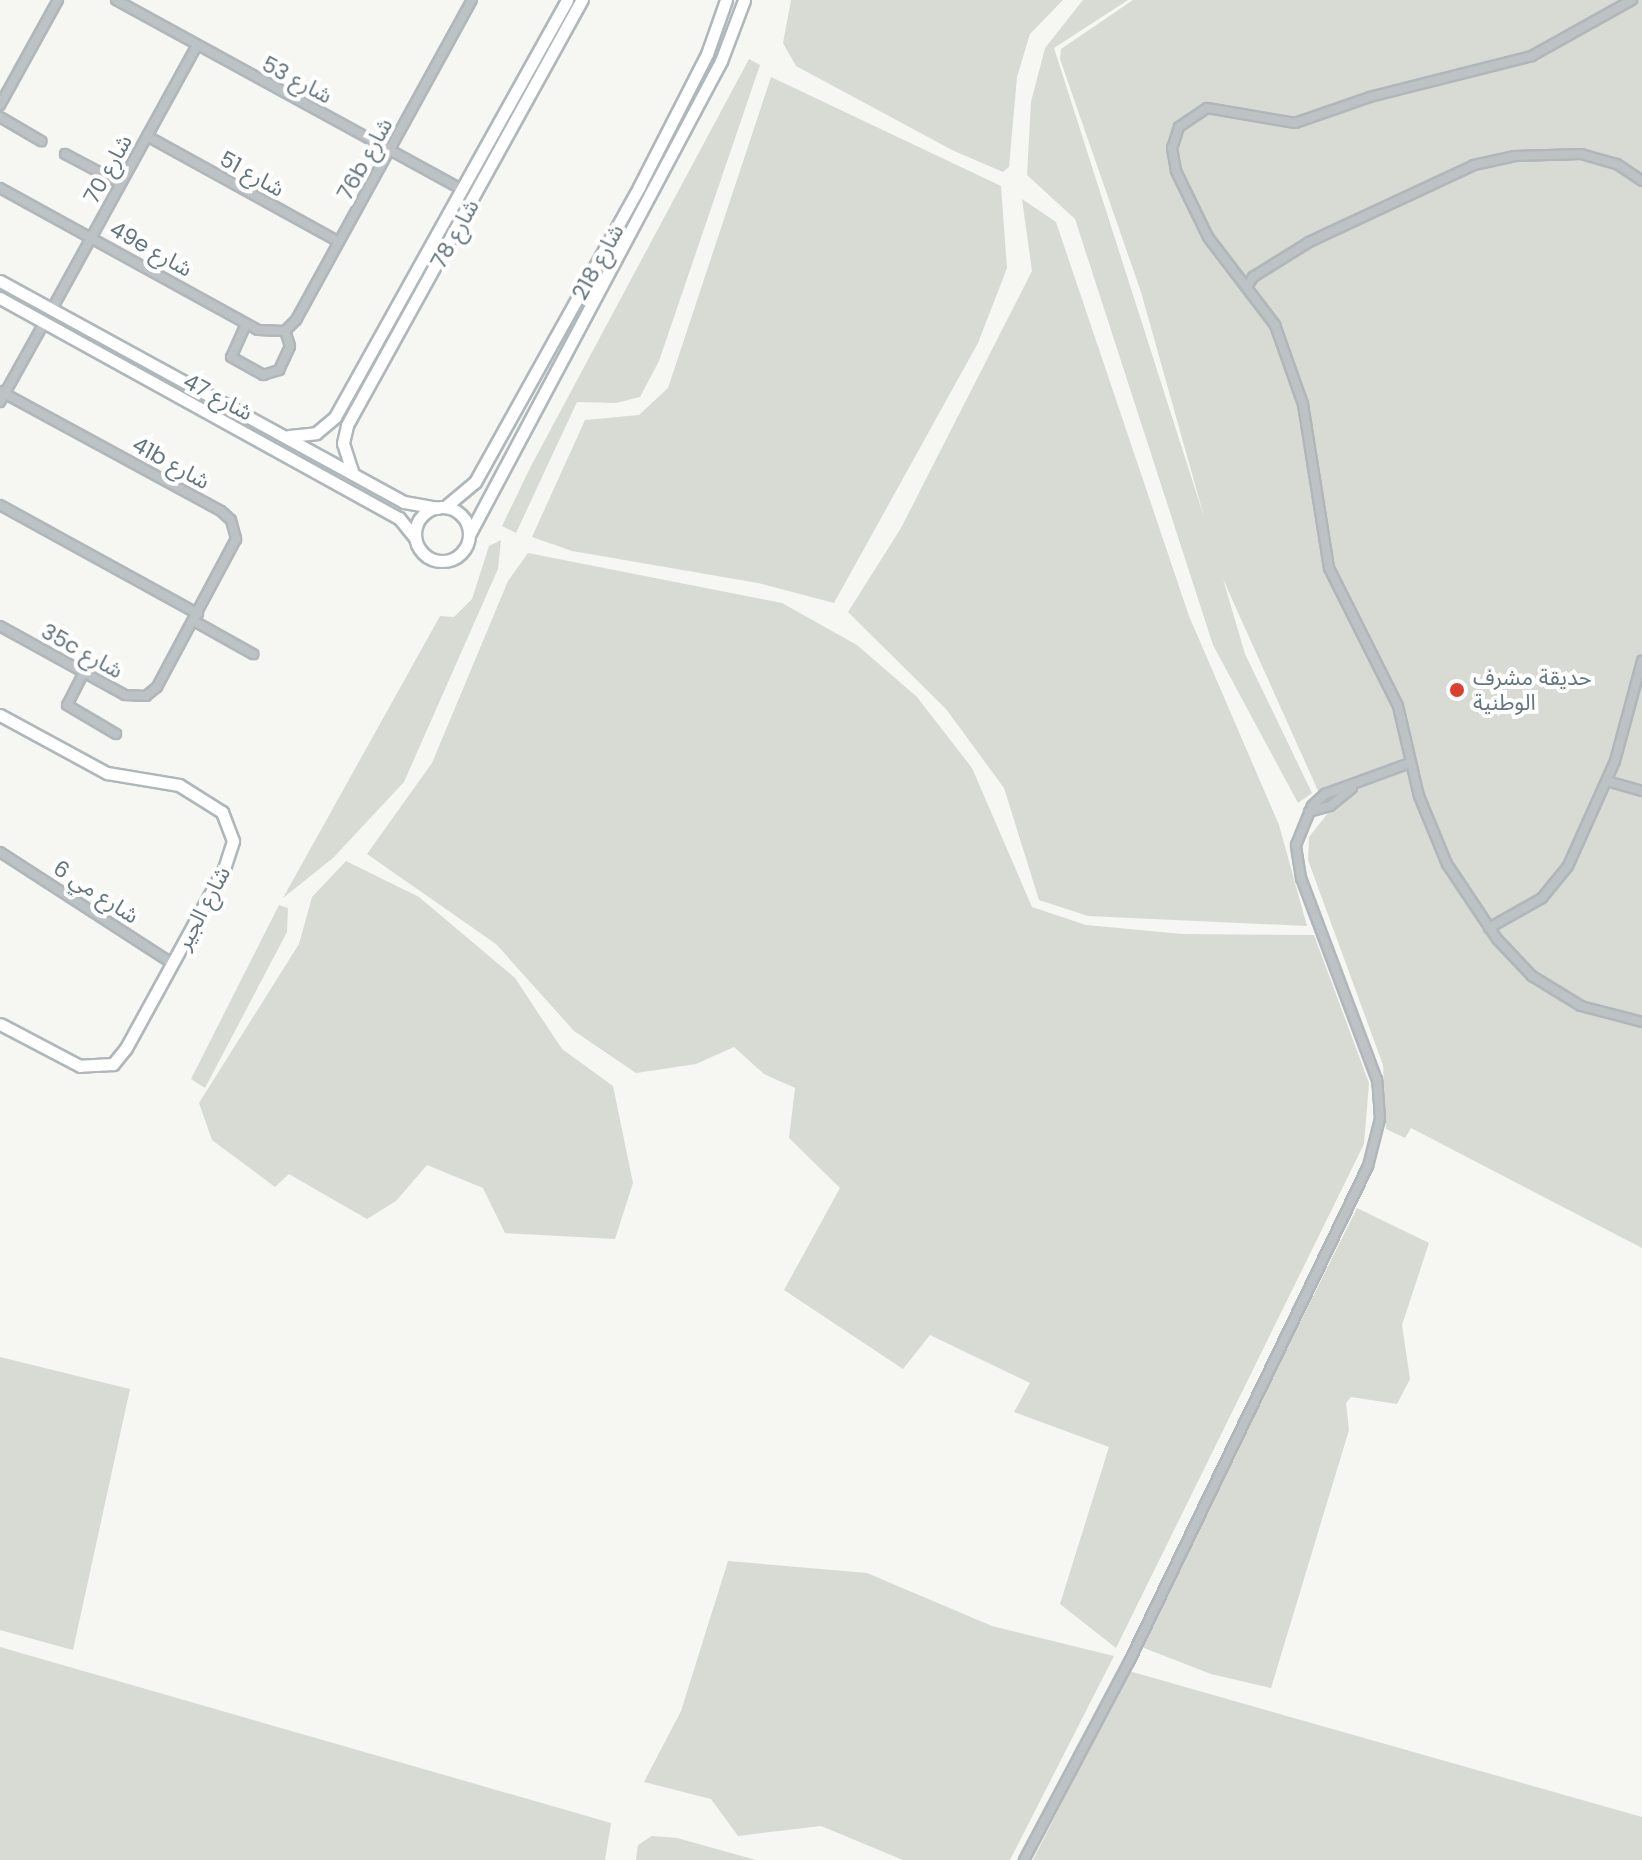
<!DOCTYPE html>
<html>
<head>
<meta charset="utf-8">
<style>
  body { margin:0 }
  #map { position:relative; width:1642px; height:1860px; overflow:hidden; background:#f6f6f3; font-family:Poppins,"Noto Sans Arabic",sans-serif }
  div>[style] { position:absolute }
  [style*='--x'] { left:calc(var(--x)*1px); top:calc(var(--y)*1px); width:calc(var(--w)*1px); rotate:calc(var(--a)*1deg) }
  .green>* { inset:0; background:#d7dbd3 }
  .roads { filter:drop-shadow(2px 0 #b0b7ba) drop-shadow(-2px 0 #b0b7ba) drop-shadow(0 2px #b0b7ba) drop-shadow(0 -2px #b0b7ba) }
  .street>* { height:8px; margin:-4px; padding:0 4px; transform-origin:4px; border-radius:4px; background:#bdc3c5 }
  .secondary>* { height:11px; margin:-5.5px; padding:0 5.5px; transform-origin:5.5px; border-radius:5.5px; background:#fff }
  .secondary>.ring { margin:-5.5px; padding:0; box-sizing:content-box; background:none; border:11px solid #fff; border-radius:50% }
  .dots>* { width:22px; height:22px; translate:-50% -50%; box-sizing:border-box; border:4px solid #fff; border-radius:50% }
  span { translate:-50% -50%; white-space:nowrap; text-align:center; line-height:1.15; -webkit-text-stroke:8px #fff; paint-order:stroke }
  .street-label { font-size:22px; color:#63757d }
  .poi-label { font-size:22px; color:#63757d }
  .left { translate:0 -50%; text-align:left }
</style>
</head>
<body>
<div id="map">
  <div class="green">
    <div style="clip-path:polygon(791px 0,1063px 0,1030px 34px,1017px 77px,1009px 167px,1003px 172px,952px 150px,796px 66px,783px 43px)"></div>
    <div style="clip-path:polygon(1083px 0,1128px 0,1054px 48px,1205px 520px,1141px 292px,1060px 59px,1061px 49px,1133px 0,1642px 0,1642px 1248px,1411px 1128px,1405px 1138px,1386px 1129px,1383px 1065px,1308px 860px,1309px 837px,1328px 813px,1223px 579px,1245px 654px,1312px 793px,1298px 803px,1213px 645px,1075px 219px,1027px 175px,1031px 102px,1045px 48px)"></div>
    <div style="clip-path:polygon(749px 59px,760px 65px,659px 361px,640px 397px,616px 403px,577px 402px,516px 533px,502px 526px,530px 468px)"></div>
    <div style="clip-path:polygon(771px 77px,1001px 186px,1007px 268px,978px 343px,834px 603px,758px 583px,572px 551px,532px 537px,585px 420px,639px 415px,668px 388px)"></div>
    <div style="clip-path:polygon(1022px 199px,1056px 222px,1189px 616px,1279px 825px,1307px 926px,1088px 916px,1039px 900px,1004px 788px,946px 709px,848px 612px,901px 528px,1032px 271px)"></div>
    <div style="clip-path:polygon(501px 540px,498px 569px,404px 782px,333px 858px,283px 898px,440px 616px,454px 617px,472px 599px,489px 546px)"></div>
    <div style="clip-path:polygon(528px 553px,782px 603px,857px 645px,917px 697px,972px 768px,1032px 907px,1086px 925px,1183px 934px,1314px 935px,1369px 1083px,1364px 1144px,1116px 1648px,1060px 1604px,1109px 1447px,1014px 1412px,1030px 1383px,930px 1335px,903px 1369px,784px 1290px,840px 1188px,789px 1138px,795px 1088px,764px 1074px,734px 1047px,696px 1064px,636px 1073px,574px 1031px,496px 944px,367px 854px,432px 763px,508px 581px)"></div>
    <div style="clip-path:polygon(346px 861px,419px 897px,515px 978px,562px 1049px,613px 1086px,633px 1183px,615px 1239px,505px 1233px,483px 1188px,427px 1165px,396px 1201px,367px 1219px,289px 1174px,275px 1187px,212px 1140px,199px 1103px,299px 944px,312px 897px)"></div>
    <div style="clip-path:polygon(279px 905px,288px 908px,287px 932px,205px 1088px,191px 1079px)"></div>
    <div style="clip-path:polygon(1357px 1208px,1429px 1243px,1402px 1325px,1410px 1379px,1397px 1404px,1351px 1397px,1346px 1403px,1349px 1430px,1271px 1688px,1211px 1674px,1139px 1646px)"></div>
    <div style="clip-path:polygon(0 1357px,130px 1389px,73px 1650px,0 1630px)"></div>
    <div style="clip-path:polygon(728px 1561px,867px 1573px,992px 1626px,1114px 1656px,1010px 1860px,903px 1860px,821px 1826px,738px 1836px,711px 1799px,644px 1782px,681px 1711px)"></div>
    <div style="clip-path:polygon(0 1647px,611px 1823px,605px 1860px,0 1860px)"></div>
    <div style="clip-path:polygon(1129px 1671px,1642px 1817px,1642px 1860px,1033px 1860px)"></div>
    <div style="clip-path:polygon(652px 1836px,677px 1838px,756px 1860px,636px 1860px,638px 1845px)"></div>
  </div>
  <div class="roads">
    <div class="street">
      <div style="--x:116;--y:0;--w:396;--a:28.7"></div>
      <div style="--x:1632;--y:0;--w:115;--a:150.8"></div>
      <div style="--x:1532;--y:56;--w:167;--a:165.8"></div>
      <div style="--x:1370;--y:97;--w:79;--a:160.9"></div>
      <div style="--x:1295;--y:123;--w:89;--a:-170.3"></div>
      <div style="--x:1207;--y:108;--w:34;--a:146"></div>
      <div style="--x:1179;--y:127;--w:22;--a:108"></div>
      <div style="--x:1172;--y:148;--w:23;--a:80"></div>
      <div style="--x:1176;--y:171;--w:73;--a:64.1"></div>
      <div style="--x:1208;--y:237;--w:111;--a:52.7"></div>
      <div style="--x:1275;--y:325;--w:84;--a:70.5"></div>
      <div style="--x:1303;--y:404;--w:166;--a:81"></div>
      <div style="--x:1329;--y:568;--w:154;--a:63.4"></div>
      <div style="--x:1398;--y:706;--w:92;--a:76.9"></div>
      <div style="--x:1419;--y:796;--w:74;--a:67.6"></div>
      <div style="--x:1447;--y:864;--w:90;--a:56.3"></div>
      <div style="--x:1497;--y:939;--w:51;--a:46.6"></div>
      <div style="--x:1532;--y:976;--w:57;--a:31.5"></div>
      <div style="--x:1581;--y:1006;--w:63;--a:14.7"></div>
      <div style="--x:0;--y:105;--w:120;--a:-61.1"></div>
      <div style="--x:0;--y:117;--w:48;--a:30.3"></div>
      <div style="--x:147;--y:136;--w:219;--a:28.9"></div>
      <div style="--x:65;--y:154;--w:62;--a:27.8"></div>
      <div style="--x:0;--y:188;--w:294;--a:28.8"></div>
      <div style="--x:258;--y:330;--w:27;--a:2"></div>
      <div style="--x:285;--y:331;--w:16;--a:-45"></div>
      <div style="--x:296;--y:320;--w:365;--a:-61.2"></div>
      <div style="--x:1247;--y:287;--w:12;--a:-59"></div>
      <div style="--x:1253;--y:277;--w:66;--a:-32"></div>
      <div style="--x:1309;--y:242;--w:182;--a:-25"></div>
      <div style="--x:1474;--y:165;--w:42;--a:-12.4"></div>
      <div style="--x:1515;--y:156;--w:66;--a:-1.7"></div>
      <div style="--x:1581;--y:154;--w:37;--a:16"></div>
      <div style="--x:1617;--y:164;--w:30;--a:34"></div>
      <div style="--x:52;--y:309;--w:299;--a:-61.2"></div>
      <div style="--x:246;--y:324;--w:36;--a:114"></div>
      <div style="--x:231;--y:357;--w:37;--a:29"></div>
      <div style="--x:263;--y:375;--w:17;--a:-17"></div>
      <div style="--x:279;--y:370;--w:26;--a:-65"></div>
      <div style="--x:290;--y:346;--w:16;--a:-108"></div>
      <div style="--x:0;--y:391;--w:251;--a:28.5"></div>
      <div style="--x:221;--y:511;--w:13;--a:42"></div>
      <div style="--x:231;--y:520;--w:20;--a:75"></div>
      <div style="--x:236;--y:539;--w:168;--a:118.1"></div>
      <div style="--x:157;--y:687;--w:14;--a:141"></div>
      <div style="--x:146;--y:696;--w:21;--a:-177"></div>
      <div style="--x:125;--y:695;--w:143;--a:-151.1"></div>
      <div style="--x:0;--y:402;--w:90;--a:-60.9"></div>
      <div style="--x:0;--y:505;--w:226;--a:28.8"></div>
      <div style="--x:194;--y:621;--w:68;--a:29.2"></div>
      <div style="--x:84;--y:672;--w:37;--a:117"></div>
      <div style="--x:67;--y:705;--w:57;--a:30.6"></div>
      <div style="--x:1607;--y:781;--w:36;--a:16"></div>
      <div style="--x:1309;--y:812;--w:22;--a:-16"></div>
      <div style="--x:1330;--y:806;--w:28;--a:-39"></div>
      <div style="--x:0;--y:852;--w:206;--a:32.9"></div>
      <div style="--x:1489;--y:928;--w:61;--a:-29.5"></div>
      <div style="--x:1542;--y:898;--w:41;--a:-50.9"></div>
      <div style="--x:1568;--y:866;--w:115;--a:-65.9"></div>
      <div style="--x:1615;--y:761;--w:104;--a:-74.9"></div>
      <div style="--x:1024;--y:1860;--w:224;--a:-62.1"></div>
      <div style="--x:1129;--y:1662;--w:551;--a:-64.27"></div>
      <div style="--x:1368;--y:1166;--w:49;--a:-75.7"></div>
      <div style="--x:1380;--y:1119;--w:39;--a:-94"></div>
      <div style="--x:1377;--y:1080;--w:216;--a:-110.6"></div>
      <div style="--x:1301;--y:878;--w:33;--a:-99"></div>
      <div style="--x:1296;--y:845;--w:42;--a:-67.7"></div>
      <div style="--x:1312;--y:806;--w:18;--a:-43"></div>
      <div style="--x:1325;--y:794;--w:90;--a:-20"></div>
    </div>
    <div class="secondary">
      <div style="--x:0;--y:281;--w:460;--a:28.7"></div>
      <div style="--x:404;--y:502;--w:34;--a:10"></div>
      <div style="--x:0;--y:298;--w:456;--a:28.9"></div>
      <div style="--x:399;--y:518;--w:26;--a:51"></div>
      <div style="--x:289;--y:436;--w:27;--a:-6"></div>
      <div style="--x:316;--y:433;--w:25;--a:-40"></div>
      <div style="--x:335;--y:417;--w:477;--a:-60.9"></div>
      <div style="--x:352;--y:471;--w:29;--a:-108"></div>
      <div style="--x:343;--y:443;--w:18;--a:-77"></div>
      <div style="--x:347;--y:425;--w:486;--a:-61.1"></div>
      <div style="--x:445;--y:507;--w:39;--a:-40"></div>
      <div style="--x:475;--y:482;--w:338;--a:-60.9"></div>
      <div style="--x:639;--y:187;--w:149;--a:-62.9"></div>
      <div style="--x:707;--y:54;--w:57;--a:-70.6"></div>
      <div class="ring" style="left:415px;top:507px;width:43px;height:43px"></div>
      <div style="--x:469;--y:535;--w:537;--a:-62"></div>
      <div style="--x:721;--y:61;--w:65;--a:-69.3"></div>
      <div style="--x:0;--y:715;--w:122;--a:28.5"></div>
      <div style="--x:107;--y:773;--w:73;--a:9.5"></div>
      <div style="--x:179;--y:785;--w:51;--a:32.1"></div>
      <div style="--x:222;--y:812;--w:31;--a:69"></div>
      <div style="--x:233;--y:841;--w:29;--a:108"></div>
      <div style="--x:224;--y:869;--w:204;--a:118.7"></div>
      <div style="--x:126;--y:1048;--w:21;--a:129"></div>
      <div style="--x:113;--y:1064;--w:33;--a:177"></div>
      <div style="--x:80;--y:1066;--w:90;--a:-152.3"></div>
    </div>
  </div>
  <div class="dots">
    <div style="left:1457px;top:690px;background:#db3f2f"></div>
  </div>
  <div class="street-label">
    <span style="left:297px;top:80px;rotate:28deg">شارع 53</span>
    <span style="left:365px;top:159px;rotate:-61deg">76b شارع</span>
    <span style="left:108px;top:169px;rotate:-61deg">شارع 70</span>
    <span style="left:252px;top:174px;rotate:29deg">شارع 51</span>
    <span style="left:455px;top:234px;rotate:-61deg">شارع 78</span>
    <span style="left:151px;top:249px;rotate:29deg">49e شارع</span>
    <span style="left:598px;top:262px;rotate:-61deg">شارع 218</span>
    <span style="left:218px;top:397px;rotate:28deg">شارع 47</span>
    <span style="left:171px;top:463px;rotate:29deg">41b شارع</span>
    <span style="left:82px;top:651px;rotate:29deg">35c شارع</span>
    <span style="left:96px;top:892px;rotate:33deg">شارع مي 6</span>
    <span style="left:203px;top:908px;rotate:-62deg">شارع الجير</span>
  </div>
  <div class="poi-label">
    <span class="left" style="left:1473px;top:690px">حديقة مشرف<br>الوطنية</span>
  </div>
</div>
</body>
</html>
